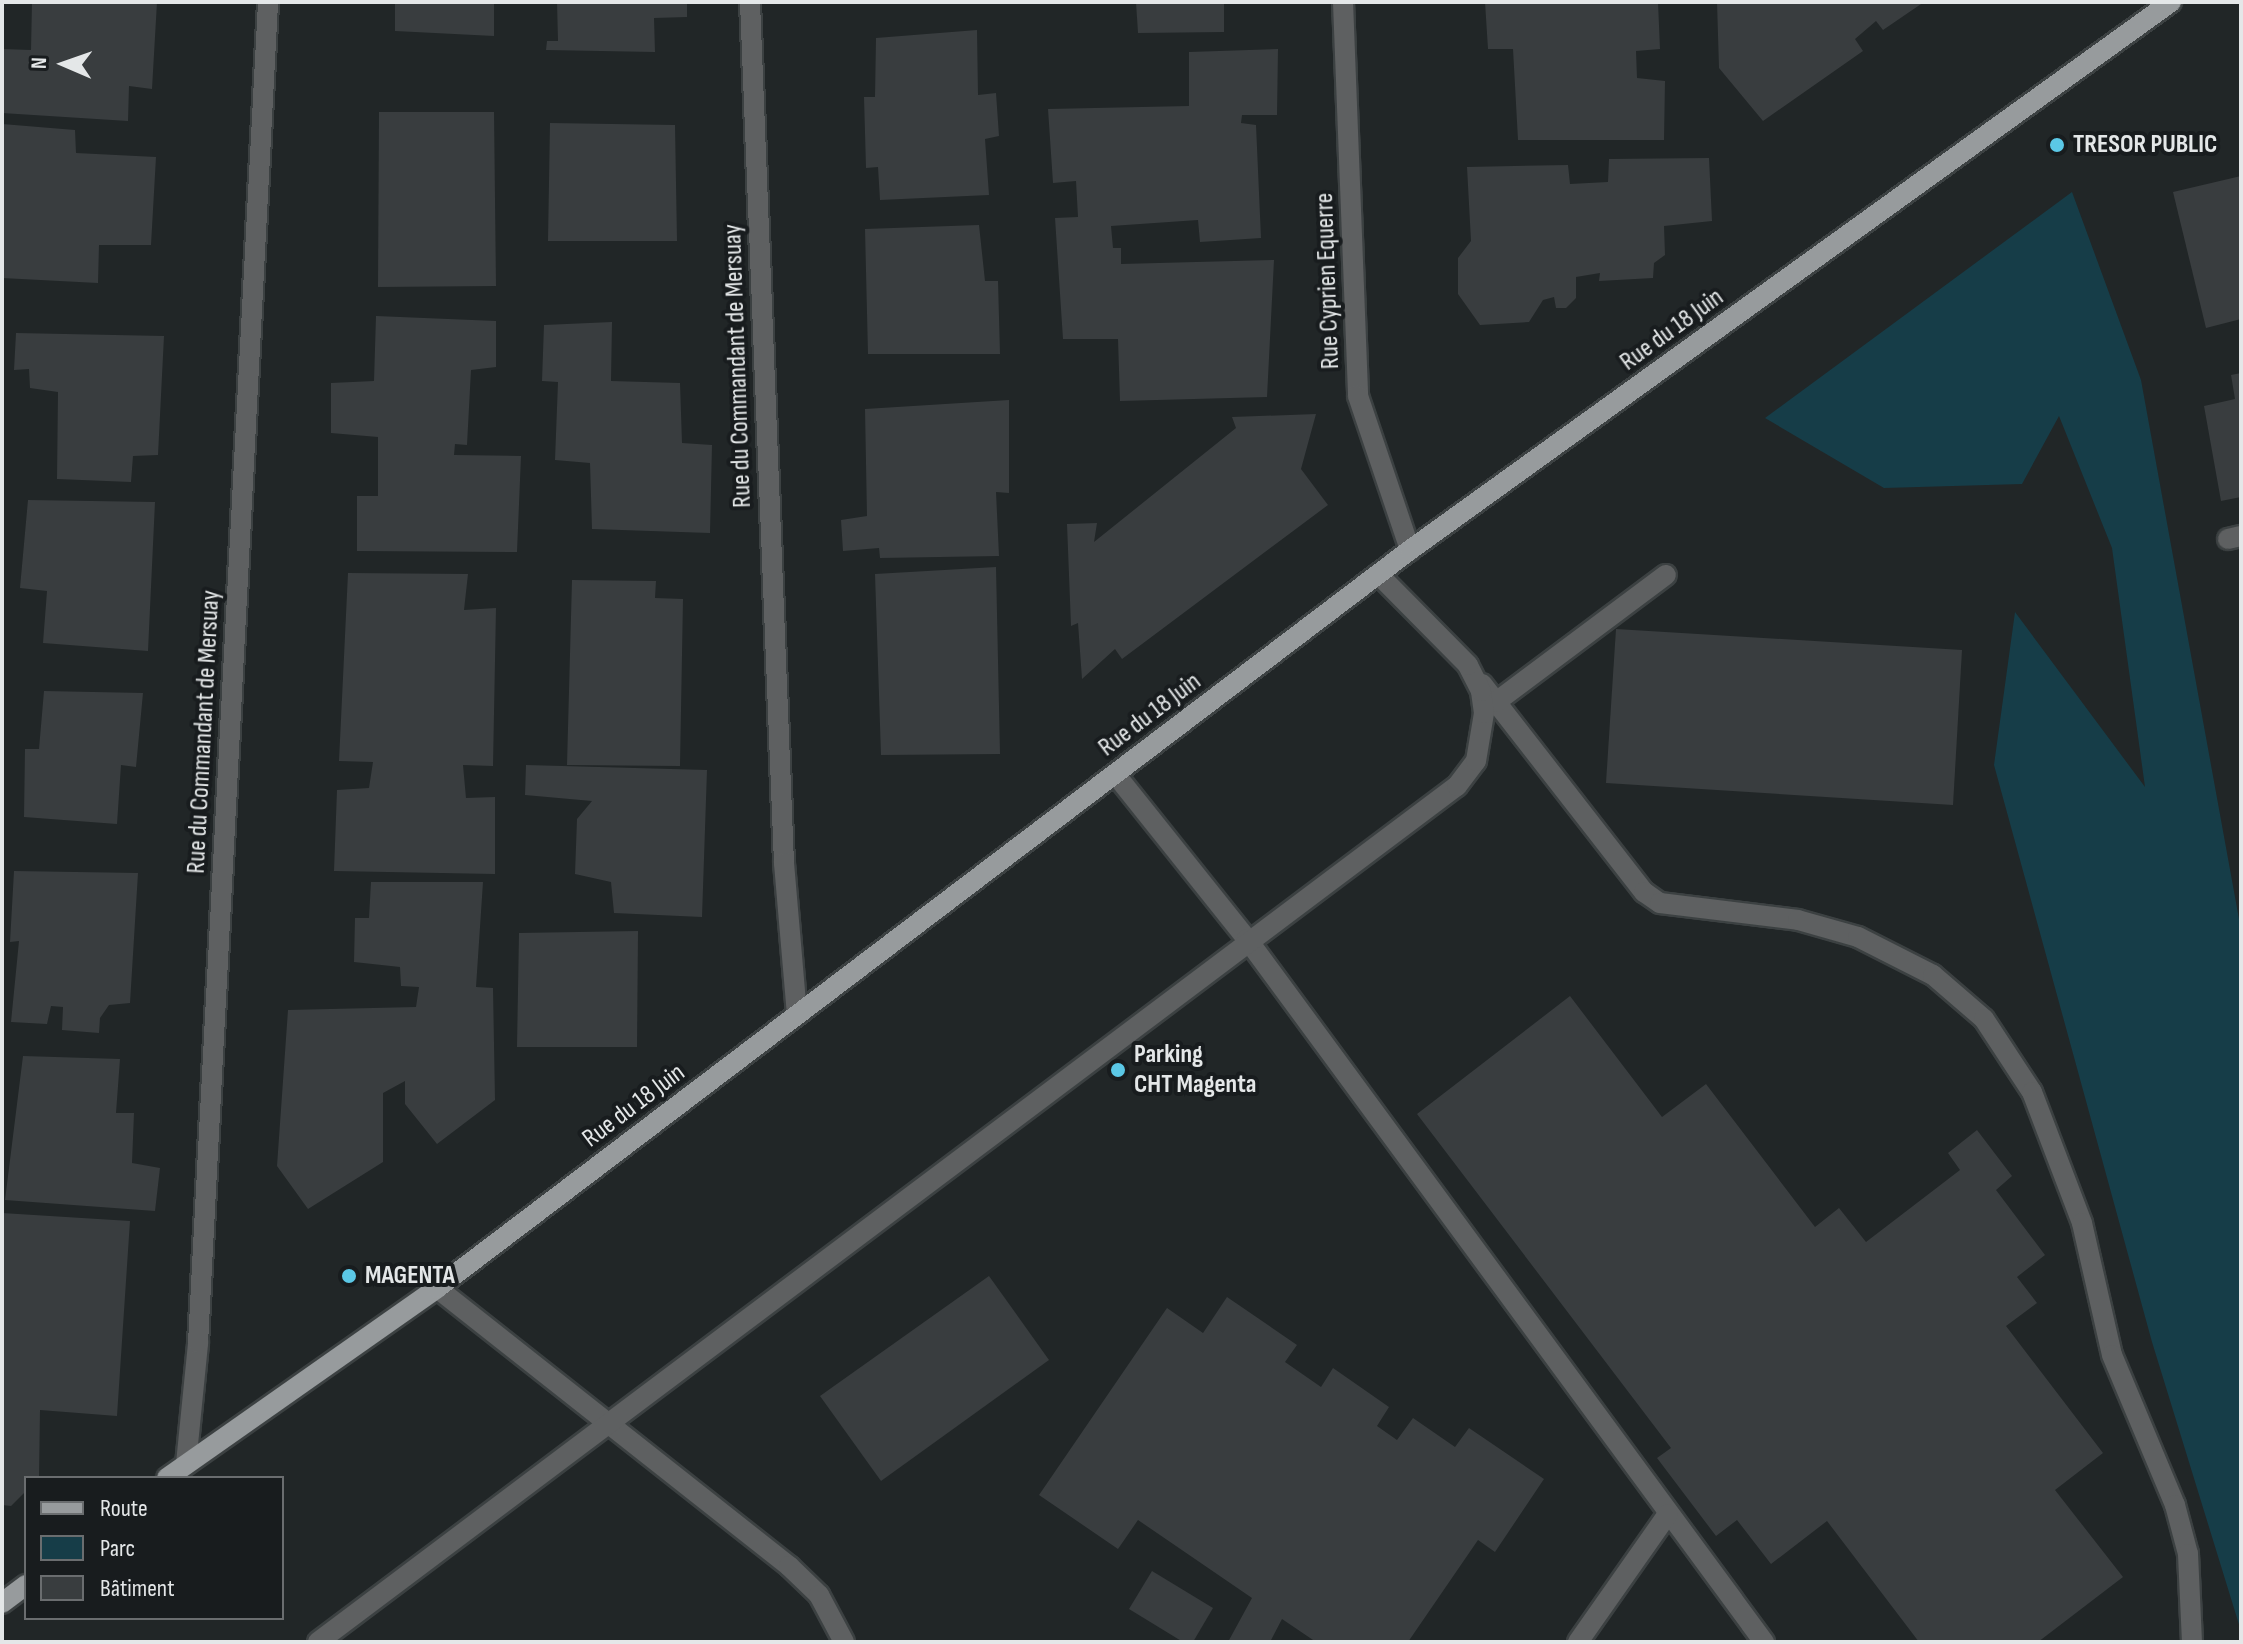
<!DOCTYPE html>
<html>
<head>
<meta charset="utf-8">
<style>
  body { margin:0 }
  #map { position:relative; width:2243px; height:1644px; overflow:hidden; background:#212627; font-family:"Sofia Sans Condensed",sans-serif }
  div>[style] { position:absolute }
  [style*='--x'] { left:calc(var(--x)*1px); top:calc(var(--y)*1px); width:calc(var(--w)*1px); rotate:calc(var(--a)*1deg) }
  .green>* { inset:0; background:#163d48 }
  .building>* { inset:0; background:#393d3f }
  .roads { filter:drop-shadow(2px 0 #3c4142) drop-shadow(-2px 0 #3c4142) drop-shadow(0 2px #3c4142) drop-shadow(0 -2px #3c4142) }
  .minor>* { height:20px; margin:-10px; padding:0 10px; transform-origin:10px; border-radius:10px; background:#5e6061 }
  .major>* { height:20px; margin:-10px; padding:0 10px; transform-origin:10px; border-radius:10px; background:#979b9d }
  .dots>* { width:22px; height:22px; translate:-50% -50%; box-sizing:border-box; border:4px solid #181c1e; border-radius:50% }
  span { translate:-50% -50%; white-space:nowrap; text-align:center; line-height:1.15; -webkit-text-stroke:8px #181c1e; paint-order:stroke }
  .poi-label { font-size:26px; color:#e4e7e8; font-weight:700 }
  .left { translate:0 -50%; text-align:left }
  .street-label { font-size:26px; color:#e4e7e8 }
  .frame { position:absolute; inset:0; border:4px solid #e4e7e8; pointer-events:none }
  .legend { position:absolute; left:24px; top:1476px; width:260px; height:144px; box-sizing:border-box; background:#181c1e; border:2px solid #6a6d6f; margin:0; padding:10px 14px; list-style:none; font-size:24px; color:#e4e7e8 }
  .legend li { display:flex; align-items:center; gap:16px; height:40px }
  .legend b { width:40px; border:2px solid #6a6d6f }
  .north { position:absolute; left:24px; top:24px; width:80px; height:80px; -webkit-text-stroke:6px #181c1e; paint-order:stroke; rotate:272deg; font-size:22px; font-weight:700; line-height:32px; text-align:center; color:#e4e7e8 }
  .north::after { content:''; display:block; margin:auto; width:28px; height:36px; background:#e4e7e8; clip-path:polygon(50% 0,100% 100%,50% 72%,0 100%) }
</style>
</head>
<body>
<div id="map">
  <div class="green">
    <div style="clip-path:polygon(2072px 192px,2141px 380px,2241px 930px,2241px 1631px,2152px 1342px,1994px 765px,2015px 612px,2145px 787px,2112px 548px,2059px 416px,2022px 484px,1884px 488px,1765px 418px)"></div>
  </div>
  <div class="building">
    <div style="clip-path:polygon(32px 2px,157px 2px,152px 89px,129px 86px,128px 121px,2px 113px,2px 49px,31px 50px)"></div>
    <div style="clip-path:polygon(395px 2px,494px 2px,494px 36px,395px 31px)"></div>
    <div style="clip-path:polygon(557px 2px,687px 2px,687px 17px,654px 18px,655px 52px,546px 50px,547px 41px,558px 41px)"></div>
    <div style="clip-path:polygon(1136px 2px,1224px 2px,1224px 32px,1138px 33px)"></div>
    <div style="clip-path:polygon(1485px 2px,1658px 2px,1660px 49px,1636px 51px,1637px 78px,1665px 81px,1664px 140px,1518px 140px,1513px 49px,1488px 49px)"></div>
    <div style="clip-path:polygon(1717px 2px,1924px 2px,1883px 30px,1876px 21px,1855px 39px,1863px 51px,1763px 121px,1719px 68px)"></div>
    <div style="clip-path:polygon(977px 30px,978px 95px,996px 93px,999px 136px,985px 139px,989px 195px,880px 200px,878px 167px,866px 168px,864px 97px,875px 97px,876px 38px)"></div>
    <div style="clip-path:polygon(1278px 49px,1277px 115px,1242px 115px,1241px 123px,1256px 125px,1261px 238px,1200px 242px,1198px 220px,1111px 226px,1113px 248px,1121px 248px,1121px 264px,1274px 260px,1267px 397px,1120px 401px,1118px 339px,1063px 339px,1055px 218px,1078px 217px,1076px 181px,1053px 183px,1048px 109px,1189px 106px,1189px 52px)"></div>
    <div style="clip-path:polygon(379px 112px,494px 112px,496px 286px,378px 287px)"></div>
    <div style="clip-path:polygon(550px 123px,675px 125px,677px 241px,548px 241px)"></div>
    <div style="clip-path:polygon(2px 124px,75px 130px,76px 153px,156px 157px,151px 245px,99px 245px,98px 283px,2px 278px)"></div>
    <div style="clip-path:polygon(1709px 158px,1712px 221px,1664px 226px,1665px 255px,1654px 263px,1653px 278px,1599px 281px,1600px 273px,1576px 277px,1576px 298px,1566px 308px,1556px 308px,1554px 297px,1543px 300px,1529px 322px,1480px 325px,1458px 294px,1458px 258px,1471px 241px,1467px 167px,1568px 165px,1570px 184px,1608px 182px,1609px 159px)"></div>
    <div style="clip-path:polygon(2241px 176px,2241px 319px,2206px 328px,2173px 192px)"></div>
    <div style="clip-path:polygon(979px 225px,985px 281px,998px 281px,1000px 354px,868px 354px,865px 229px)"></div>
    <div style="clip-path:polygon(376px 316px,496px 321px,496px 367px,471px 370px,467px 445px,455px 444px,454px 455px,521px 456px,517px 552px,357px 551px,357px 496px,378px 496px,378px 437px,331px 433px,331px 383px,374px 381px)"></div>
    <div style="clip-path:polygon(612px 322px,611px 381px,680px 383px,682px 443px,712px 445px,710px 533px,592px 529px,590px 463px,555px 460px,558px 382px,542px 381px,544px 325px)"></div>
    <div style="clip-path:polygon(16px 333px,164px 336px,158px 455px,133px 456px,131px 482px,57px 479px,58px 392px,30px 388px,29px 369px,14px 370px)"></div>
    <div style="clip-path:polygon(2241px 373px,2241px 497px,2221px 501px,2204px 406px,2235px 399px,2231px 375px)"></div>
    <div style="clip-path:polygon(1009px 400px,1009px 493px,996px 492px,999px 556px,880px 558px,879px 548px,843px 551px,841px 520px,867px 516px,865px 409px)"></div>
    <div style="clip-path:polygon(1316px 414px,1301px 469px,1328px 505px,1122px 659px,1115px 649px,1082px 679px,1078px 623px,1071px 626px,1067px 524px,1097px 523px,1094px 542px,1236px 428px,1232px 417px)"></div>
    <div style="clip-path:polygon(28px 500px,155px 502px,148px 651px,43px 643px,47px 591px,20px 588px)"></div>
    <div style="clip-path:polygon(996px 567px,1000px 754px,881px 755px,875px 574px)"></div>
    <div style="clip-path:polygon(348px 573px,468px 574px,464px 610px,496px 608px,493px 766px,463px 765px,466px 798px,495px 797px,495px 874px,334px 871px,337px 790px,369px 788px,373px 762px,339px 761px)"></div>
    <div style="clip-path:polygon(572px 580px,656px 581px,655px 598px,683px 599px,680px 766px,567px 765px)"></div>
    <div style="clip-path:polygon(1616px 629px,1962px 650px,1953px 805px,1606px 783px)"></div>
    <div style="clip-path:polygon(44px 691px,143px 693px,136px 767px,121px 765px,117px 824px,24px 817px,25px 749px,39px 749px)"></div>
    <div style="clip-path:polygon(526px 765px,707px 770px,702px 917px,614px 913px,611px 882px,575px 874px,577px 819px,592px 801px,525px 795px)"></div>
    <div style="clip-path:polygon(14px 871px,138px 873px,130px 1003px,109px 1005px,100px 1018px,99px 1033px,62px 1030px,63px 1007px,51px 1006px,47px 1024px,11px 1022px,19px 941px,10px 942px)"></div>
    <div style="clip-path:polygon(371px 882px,483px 882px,476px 987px,493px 988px,495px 1100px,437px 1144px,405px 1104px,405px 1081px,383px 1093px,383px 1162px,308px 1209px,277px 1166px,288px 1010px,416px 1007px,419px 987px,401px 986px,400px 967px,354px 962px,355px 918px,369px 918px)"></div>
    <div style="clip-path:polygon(638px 931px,637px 1047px,517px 1047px,519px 933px)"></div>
    <div style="clip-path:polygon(1570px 996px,1662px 1117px,1706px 1084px,1815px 1227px,1839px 1208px,1866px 1242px,1960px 1170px,1948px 1153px,1977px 1130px,2012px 1176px,1996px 1190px,2045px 1255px,2017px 1277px,2037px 1303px,2006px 1326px,2103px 1453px,2055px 1490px,2123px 1577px,2038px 1642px,1919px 1642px,1827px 1521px,1771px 1564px,1737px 1520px,1716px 1536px,1657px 1458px,1671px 1448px,1417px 1114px)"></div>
    <div style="clip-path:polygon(23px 1056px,120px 1059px,116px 1113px,134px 1113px,132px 1163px,160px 1168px,155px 1211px,5px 1200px)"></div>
    <div style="clip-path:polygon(2px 1213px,130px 1221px,117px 1416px,40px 1410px,39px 1478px,26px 1478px,26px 1491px,11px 1506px,2px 1505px)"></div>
    <div style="clip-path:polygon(989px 1276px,1049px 1360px,881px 1481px,820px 1396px)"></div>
    <div style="clip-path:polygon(1227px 1297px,1297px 1345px,1285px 1362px,1321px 1387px,1333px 1368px,1389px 1407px,1377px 1426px,1397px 1440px,1413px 1418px,1455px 1447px,1469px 1428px,1544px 1479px,1495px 1552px,1478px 1540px,1408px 1642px,1316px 1642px,1282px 1619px,1270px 1642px,1228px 1642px,1252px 1598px,1138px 1520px,1118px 1549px,1039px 1495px,1167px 1308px,1203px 1333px)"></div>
    <div style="clip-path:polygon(1152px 1571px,1213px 1608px,1193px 1642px,1183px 1642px,1129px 1609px)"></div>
  </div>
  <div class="roads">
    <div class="minor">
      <div style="--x:750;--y:2;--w:862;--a:87.74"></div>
      <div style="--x:784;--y:863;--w:152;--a:85.1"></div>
      <div style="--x:1343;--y:2;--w:394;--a:87.8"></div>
      <div style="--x:1358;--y:396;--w:163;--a:71.3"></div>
      <div style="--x:2228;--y:539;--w:13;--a:-13"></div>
      <div style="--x:1482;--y:684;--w:264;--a:52.1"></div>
      <div style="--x:1644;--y:892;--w:19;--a:35"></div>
      <div style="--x:1660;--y:903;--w:139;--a:7"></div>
      <div style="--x:1798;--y:920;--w:62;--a:15.8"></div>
      <div style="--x:1858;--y:937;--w:84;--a:26.9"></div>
      <div style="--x:1933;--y:975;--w:67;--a:40.8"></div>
      <div style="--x:1984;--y:1019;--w:87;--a:56.7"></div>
      <div style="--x:2032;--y:1092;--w:140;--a:69.1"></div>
      <div style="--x:2082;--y:1223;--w:135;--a:77.2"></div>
      <div style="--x:2112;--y:1355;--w:163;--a:67.2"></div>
      <div style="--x:2175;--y:1505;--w:51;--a:75.1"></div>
      <div style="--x:2188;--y:1554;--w:88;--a:87.4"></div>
      <div style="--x:1496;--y:702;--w:212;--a:-36.8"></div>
      <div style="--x:1116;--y:775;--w:210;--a:51.4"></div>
      <div style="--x:1247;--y:939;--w:873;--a:53.67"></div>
      <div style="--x:437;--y:1288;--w:449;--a:38.3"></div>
      <div style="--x:789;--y:1566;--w:42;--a:44"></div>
      <div style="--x:819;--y:1595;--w:53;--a:62"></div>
      <div style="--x:186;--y:1464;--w:122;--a:-84.3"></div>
      <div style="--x:198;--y:1343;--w:1343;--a:-87.01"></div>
      <div style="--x:318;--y:1642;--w:1425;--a:-36.93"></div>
      <div style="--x:1457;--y:786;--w:31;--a:-53"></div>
      <div style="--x:1476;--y:761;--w:49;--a:-80.5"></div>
      <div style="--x:1484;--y:713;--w:22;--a:-98"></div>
      <div style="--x:1481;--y:691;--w:29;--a:-117"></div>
      <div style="--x:1468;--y:665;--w:128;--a:-134.7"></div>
      <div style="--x:1578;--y:1642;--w:156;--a:-54.9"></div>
    </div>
    <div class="major">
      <div style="--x:167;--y:1478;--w:330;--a:-35.1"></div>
      <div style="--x:437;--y:1288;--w:1221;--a:-37.18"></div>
      <div style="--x:1410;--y:550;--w:938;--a:-35.76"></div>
      <div style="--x:2;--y:1603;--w:30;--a:-37"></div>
    </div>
  </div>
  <div class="dots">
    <div style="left:2057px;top:145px;background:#5bc8e6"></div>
    <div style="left:1118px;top:1070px;background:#5bc8e6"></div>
    <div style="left:349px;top:1276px;background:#5bc8e6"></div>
  </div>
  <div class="poi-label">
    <span class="left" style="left:2073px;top:145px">TRESOR PUBLIC</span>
    <span class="left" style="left:1134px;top:1070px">Parking<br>CHT Magenta</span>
    <span class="left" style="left:365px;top:1276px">MAGENTA</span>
  </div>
  <div class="street-label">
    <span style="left:1328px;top:281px;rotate:-92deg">Rue Cyprien Equerre</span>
    <span style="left:1672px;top:330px;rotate:-36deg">Rue du 18 Juin</span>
    <span style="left:738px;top:366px;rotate:-92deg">Rue du Commandant de Mersuay</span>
    <span style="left:1150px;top:715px;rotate:-37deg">Rue du 18 Juin</span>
    <span style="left:204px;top:732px;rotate:-87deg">Rue du Commandant de Mersuay</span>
    <span style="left:634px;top:1106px;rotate:-37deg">Rue du 18 Juin</span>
  </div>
  <div class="frame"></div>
  <ul class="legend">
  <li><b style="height:10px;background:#979b9d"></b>Route</li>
  <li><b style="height:22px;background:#163d48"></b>Parc</li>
  <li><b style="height:22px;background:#393d3f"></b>Bâtiment</li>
  </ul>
  <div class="north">N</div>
</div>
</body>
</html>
